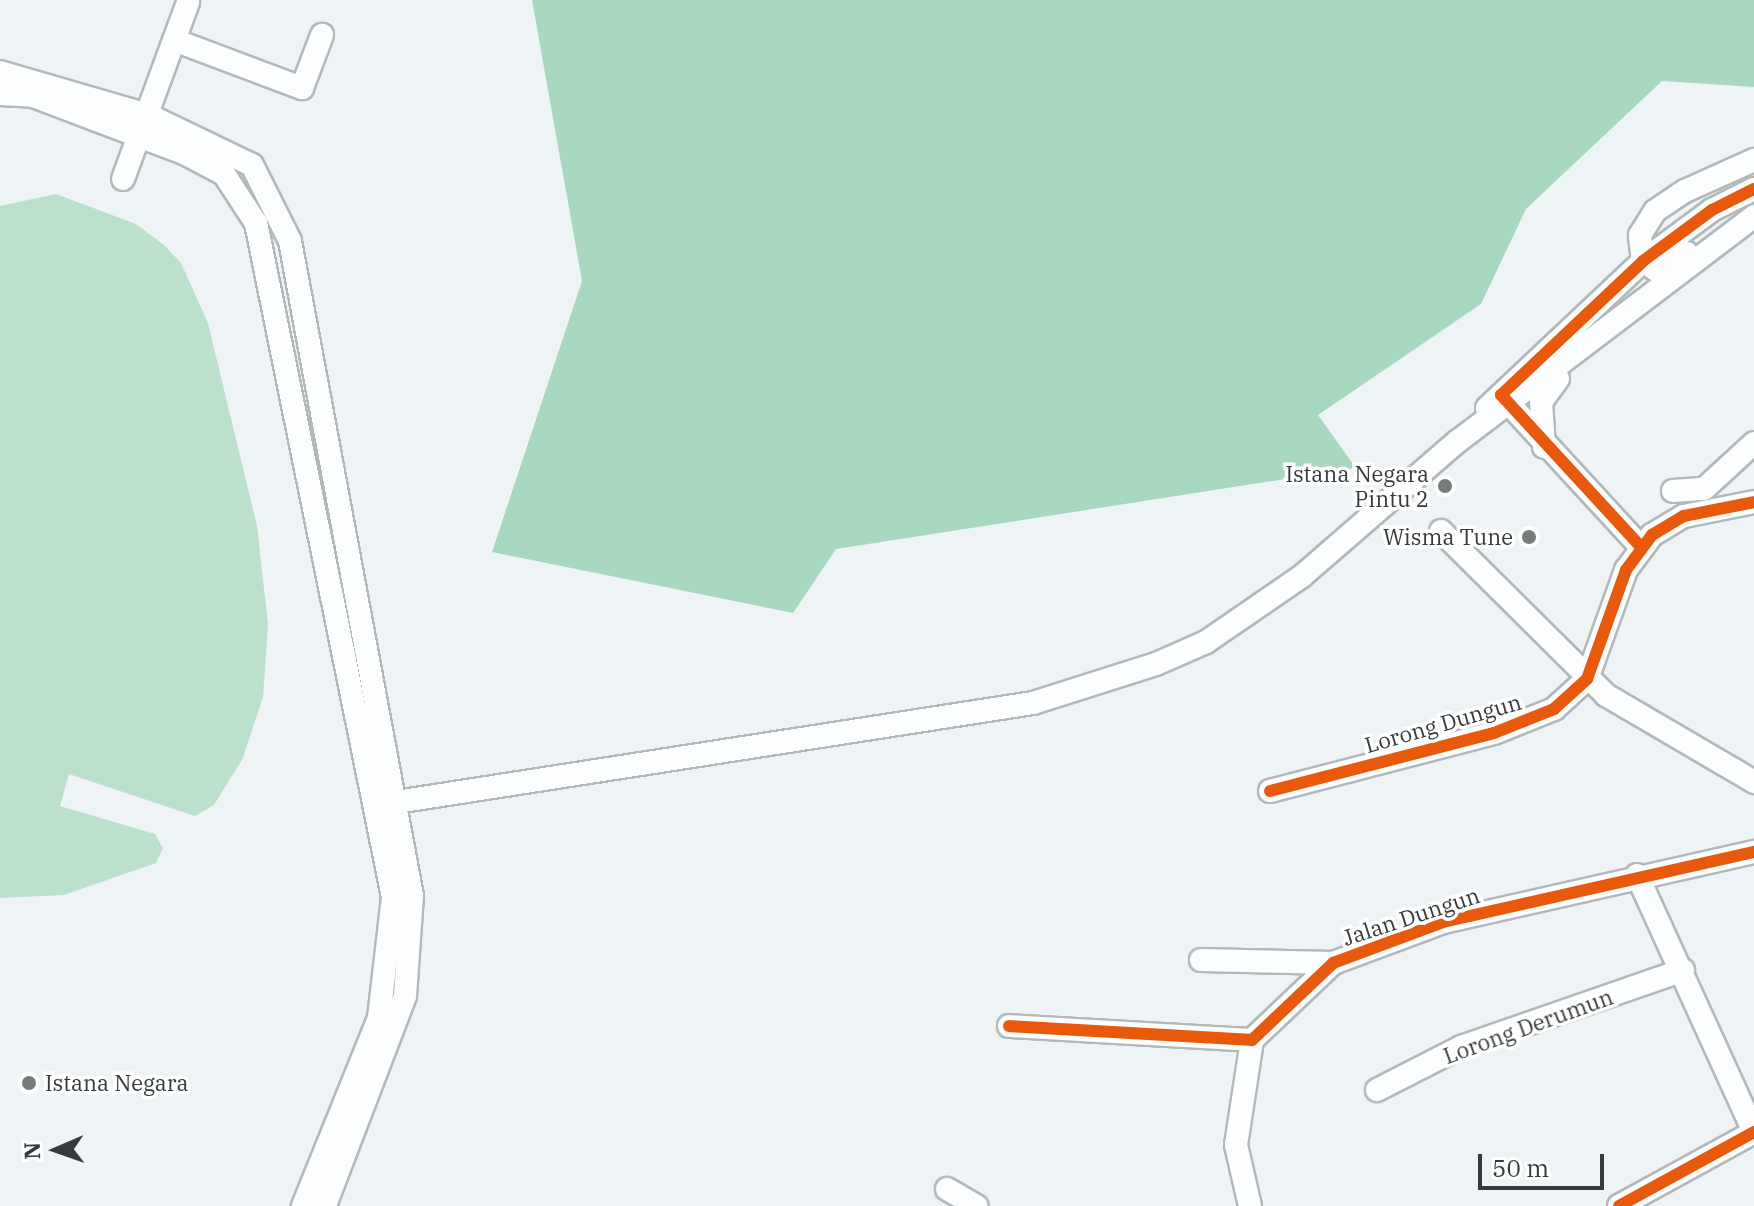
<!DOCTYPE html>
<html>
<head>
<meta charset="utf-8">
<style>
  body { margin:0 }
  #map { position:relative; width:1754px; height:1206px; overflow:hidden; background:#eef4f6; font-family:"IBM Plex Serif",serif }
  div>[style] { position:absolute }
  [style*='--x'] { left:calc(var(--x)*1px); top:calc(var(--y)*1px); width:calc(var(--w)*1px); rotate:calc(var(--a)*1deg) }
  .green>* { inset:0; background:#bbe1cd }
  .forest>* { inset:0; background:#a9d8c0 }
  .roads { filter:drop-shadow(2px 0 #b3b8b9) drop-shadow(-2px 0 #b3b8b9) drop-shadow(0 2px #b3b8b9) drop-shadow(0 -2px #b3b8b9) }
  .minor>* { height:22px; margin:-11px; padding:0 11px; transform-origin:11px; border-radius:11px; background:#fcfdfe }
  .cycleway>* { height:12px; margin:-6px; padding:0 6px; transform-origin:6px; border-radius:6px; background:#e8590c }
  .dots>* { width:22px; height:22px; translate:-50% -50%; box-sizing:border-box; border:4px solid #fff; border-radius:50% }
  span { translate:-50% -50%; white-space:nowrap; text-align:center; line-height:1.15; -webkit-text-stroke:7px #fff; paint-order:stroke }
  .poi-label { font-size:22px; color:#363a3b }
  .right { translate:-100% -50%; text-align:right }
  .left { translate:0 -50%; text-align:left }
  .street-label { font-size:22px; color:#363a3b }
  .north { position:absolute; left:16px; top:1110px; width:80px; height:80px; -webkit-text-stroke:6px #fff; paint-order:stroke; rotate:268deg; font-size:22px; font-weight:700; line-height:32px; text-align:center; color:#363a3b }
  .north::after { content:''; display:block; margin:auto; width:28px; height:36px; background:#363a3b; clip-path:polygon(50% 0,100% 100%,50% 72%,0 100%) }
  .scale { position:absolute; left:1478px; top:1154px; width:126px; height:36px; box-sizing:border-box; border:4px solid #363a3b; border-top:0; padding-left:10px; font-size:24px; line-height:28px; white-space:nowrap; color:#363a3b; -webkit-text-stroke:6px #fff; paint-order:stroke }
</style>
</head>
<body>
<div id="map">
  <div class="green">
    <div style="clip-path:polygon(56px 194px,136px 224px,164px 245px,181px 263px,208px 323px,257px 526px,268px 625px,263px 697px,243px 758px,214px 805px,195px 816px,69px 774px,60px 806px,155px 834px,163px 848px,156px 863px,64px 895px,0 898px,0 206px)"></div>
  </div>
  <div class="forest">
    <div style="clip-path:polygon(532px 0,1754px 0,1754px 87px,1662px 81px,1526px 209px,1481px 304px,1318px 415px,1356px 468px,836px 549px,793px 613px,492px 552px,582px 281px)"></div>
  </div>
  <div class="roads">
    <div class="minor">
      <div style="--x:174;--y:40;--w:137;--a:20.6"></div>
      <div style="--x:302;--y:88;--w:57;--a:-69.3"></div>
      <div style="--x:0;--y:72;--w:154;--a:16.2"></div>
      <div style="--x:148;--y:115;--w:115;--a:25.7"></div>
      <div style="--x:252;--y:165;--w:85;--a:63.4"></div>
      <div style="--x:290;--y:241;--w:666;--a:79.45"></div>
      <div style="--x:412;--y:896;--w:100;--a:94"></div>
      <div style="--x:405;--y:996;--w:225;--a:110.9"></div>
      <div style="--x:0;--y:94;--w:33;--a:3"></div>
      <div style="--x:33;--y:96;--w:161;--a:20.7"></div>
      <div style="--x:184;--y:153;--w:45;--a:27.7"></div>
      <div style="--x:224;--y:174;--w:59;--a:56.9"></div>
      <div style="--x:256;--y:223;--w:688;--a:78.51"></div>
      <div style="--x:393;--y:897;--w:122;--a:96.6"></div>
      <div style="--x:379;--y:1018;--w:203;--a:112"></div>
      <div style="--x:123;--y:179;--w:189;--a:-69.8"></div>
      <div style="--x:1687;--y:253;--w:35;--a:151"></div>
      <div style="--x:1656;--y:270;--w:16;--a:-145"></div>
      <div style="--x:1643;--y:261;--w:26;--a:-97"></div>
      <div style="--x:1640;--y:235;--w:28;--a:-58"></div>
      <div style="--x:1655;--y:211;--w:36;--a:-34"></div>
      <div style="--x:1685;--y:191;--w:76;--a:-24.2"></div>
      <div style="--x:1501;--y:395;--w:207;--a:47.4"></div>
      <div style="--x:1487;--y:408;--w:214;--a:-43.3"></div>
      <div style="--x:1643;--y:261;--w:86;--a:-36.5"></div>
      <div style="--x:1712;--y:210;--w:47;--a:-26.6"></div>
      <div style="--x:1544;--y:447;--w:45;--a:-93.8"></div>
      <div style="--x:1541;--y:402;--w:29;--a:-54"></div>
      <div style="--x:1673;--y:491;--w:31;--a:-4"></div>
      <div style="--x:1704;--y:489;--w:68;--a:-42.6"></div>
      <div style="--x:1441;--y:531;--w:233;--a:44.8"></div>
      <div style="--x:1606;--y:695;--w:172;--a:30.4"></div>
      <div style="--x:1270;--y:791;--w:231;--a:-14.5"></div>
      <div style="--x:1494;--y:733;--w:65;--a:-21.8"></div>
      <div style="--x:1554;--y:709;--w:45;--a:-42.3"></div>
      <div style="--x:1587;--y:679;--w:116;--a:-70.3"></div>
      <div style="--x:1626;--y:570;--w:44;--a:-53.4"></div>
      <div style="--x:1652;--y:535;--w:37;--a:-31"></div>
      <div style="--x:1684;--y:516;--w:71;--a:-11.3"></div>
      <div style="--x:377;--y:805;--w:664;--a:-8.84"></div>
      <div style="--x:1033;--y:703;--w:129;--a:-17.6"></div>
      <div style="--x:1156;--y:664;--w:55;--a:-23.7"></div>
      <div style="--x:1206;--y:642;--w:116;--a:-34.5"></div>
      <div style="--x:1302;--y:576;--w:206;--a:-40.9"></div>
      <div style="--x:1458;--y:441;--w:372;--a:-37.2"></div>
      <div style="--x:1637;--y:875;--w:282;--a:65.5"></div>
      <div style="--x:1201;--y:960;--w:132;--a:1.3"></div>
      <div style="--x:1009;--y:1026;--w:243;--a:3.3"></div>
      <div style="--x:1252;--y:1040;--w:112;--a:-43.5"></div>
      <div style="--x:1333;--y:963;--w:117;--a:-20.4"></div>
      <div style="--x:1443;--y:922;--w:319;--a:-12.7"></div>
      <div style="--x:1377;--y:1090;--w:94;--a:-27.1"></div>
      <div style="--x:1461;--y:1047;--w:235;--a:-19.1"></div>
      <div style="--x:947;--y:1189;--w:34;--a:30"></div>
      <div style="--x:1250;--y:1206;--w:63;--a:-102.9"></div>
      <div style="--x:1236;--y:1145;--w:106;--a:-81.3"></div>
      <div style="--x:1619;--y:1206;--w:154;--a:-28.7"></div>
    </div>
  </div>
  <div class="cycleway">
    <div style="--x:1641;--y:547;--w:207;--a:-132.6"></div>
    <div style="--x:1501;--y:395;--w:195;--a:-43.3"></div>
    <div style="--x:1643;--y:261;--w:86;--a:-36.5"></div>
    <div style="--x:1712;--y:210;--w:47;--a:-26.6"></div>
    <div style="--x:1270;--y:791;--w:231;--a:-14.5"></div>
    <div style="--x:1494;--y:733;--w:65;--a:-21.8"></div>
    <div style="--x:1554;--y:709;--w:45;--a:-42.3"></div>
    <div style="--x:1587;--y:679;--w:116;--a:-70.3"></div>
    <div style="--x:1626;--y:570;--w:44;--a:-53.4"></div>
    <div style="--x:1652;--y:535;--w:37;--a:-31"></div>
    <div style="--x:1684;--y:516;--w:71;--a:-11.3"></div>
    <div style="--x:1009;--y:1026;--w:243;--a:3.3"></div>
    <div style="--x:1252;--y:1040;--w:112;--a:-43.5"></div>
    <div style="--x:1333;--y:963;--w:117;--a:-20.4"></div>
    <div style="--x:1443;--y:922;--w:319;--a:-12.7"></div>
    <div style="--x:1619;--y:1206;--w:154;--a:-28.7"></div>
  </div>
  <div class="dots">
    <div style="left:1445px;top:486px;background:#767b7c"></div>
    <div style="left:1529px;top:537px;background:#767b7c"></div>
    <div style="left:29px;top:1083px;background:#767b7c"></div>
  </div>
  <div class="poi-label">
    <span class="right" style="left:1429px;top:486px">Istana Negara<br>Pintu 2</span>
    <span class="right" style="left:1513px;top:537px">Wisma Tune</span>
    <span class="left" style="left:45px;top:1083px">Istana Negara</span>
  </div>
  <div class="street-label">
    <span style="left:1443px;top:723px;rotate:-16deg">Lorong Dungun</span>
    <span style="left:1411px;top:916px;rotate:-18deg">Jalan Dungun</span>
    <span style="left:1528px;top:1026px;rotate:-20deg">Lorong Derumun</span>
  </div>
  <div class="north">N</div>
  <div class="scale">50 m</div>
</div>
</body>
</html>
